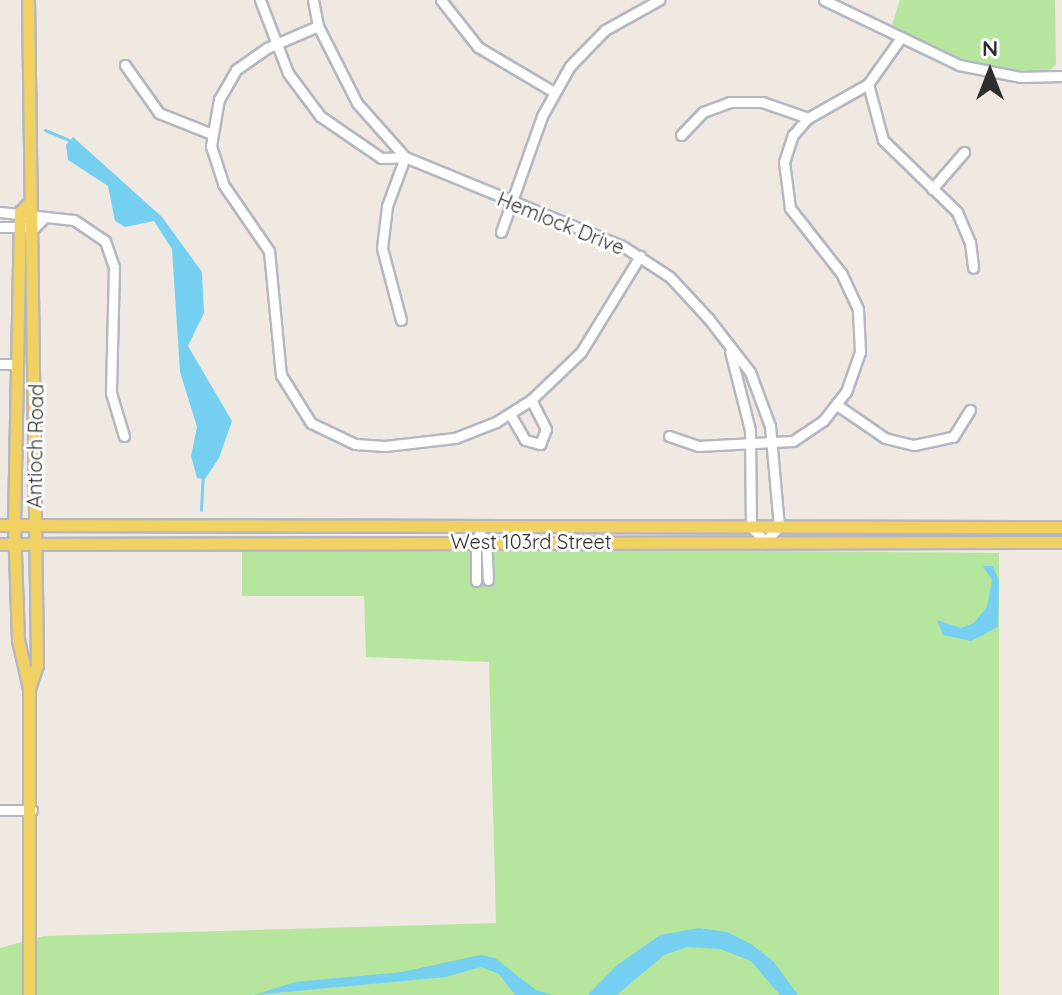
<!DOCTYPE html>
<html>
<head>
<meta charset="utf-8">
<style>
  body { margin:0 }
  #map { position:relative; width:1062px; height:995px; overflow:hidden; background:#efe9e1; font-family:Quicksand,sans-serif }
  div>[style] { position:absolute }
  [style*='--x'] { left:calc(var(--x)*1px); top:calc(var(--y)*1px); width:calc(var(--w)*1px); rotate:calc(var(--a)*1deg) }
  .green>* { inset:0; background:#b6e59e }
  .water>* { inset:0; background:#75cff0 }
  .stream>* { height:3px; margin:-1.5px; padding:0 1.5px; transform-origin:1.5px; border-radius:1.5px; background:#75cff0 }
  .roads { filter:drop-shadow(2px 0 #b4b7c1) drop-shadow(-2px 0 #b4b7c1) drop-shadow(0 2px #b4b7c1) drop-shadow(0 -2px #b4b7c1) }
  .minor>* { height:9px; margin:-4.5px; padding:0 4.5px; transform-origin:4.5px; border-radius:4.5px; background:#fff }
  .major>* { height:11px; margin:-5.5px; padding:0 5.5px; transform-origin:5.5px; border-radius:5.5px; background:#f2d163 }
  span { translate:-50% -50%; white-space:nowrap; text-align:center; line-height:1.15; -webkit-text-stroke:6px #fff; paint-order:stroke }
  .street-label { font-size:20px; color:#2e2e2e }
  .north { position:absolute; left:950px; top:32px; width:80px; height:80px; -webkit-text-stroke:6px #fff; paint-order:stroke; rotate:0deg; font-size:22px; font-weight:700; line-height:32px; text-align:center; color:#2e2e2e }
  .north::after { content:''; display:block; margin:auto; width:28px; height:36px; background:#2e2e2e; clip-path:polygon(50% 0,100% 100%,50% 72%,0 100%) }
</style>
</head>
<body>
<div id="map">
  <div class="green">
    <div style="clip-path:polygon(900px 0,1055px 0,1056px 65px,1047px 72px,999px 69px,942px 54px,891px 28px)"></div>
    <div style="clip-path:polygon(242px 547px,999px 553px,999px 995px,0 995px,0 948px,44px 936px,496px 923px,489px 662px,366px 657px,364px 596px,242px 596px)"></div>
  </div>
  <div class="water">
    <div style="clip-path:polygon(73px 137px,162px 217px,202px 272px,204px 313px,188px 346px,232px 421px,219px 458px,205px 479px,197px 478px,191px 456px,197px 427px,180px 372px,172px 249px,154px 221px,125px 227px,115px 221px,108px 186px,68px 160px,66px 145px)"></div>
    <div style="clip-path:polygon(983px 566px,993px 566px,999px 581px,998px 627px,971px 641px,943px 635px,937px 620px,961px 628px,974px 623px,987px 607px,992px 580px)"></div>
    <div style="clip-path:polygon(699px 928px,727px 932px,751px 944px,773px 961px,798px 995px,780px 995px,751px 961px,720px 949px,687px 947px,664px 955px,617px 995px,588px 995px,616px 966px,660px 935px)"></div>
    <div style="clip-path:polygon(480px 955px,495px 958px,536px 990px,553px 995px,515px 995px,499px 974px,481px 967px,446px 977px,254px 995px,295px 982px,402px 972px)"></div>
  </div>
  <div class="stream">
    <div style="--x:45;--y:130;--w:28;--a:23"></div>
    <div style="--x:201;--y:510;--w:33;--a:-87"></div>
  </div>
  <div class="roads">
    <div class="minor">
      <div style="--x:260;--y:0;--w:78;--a:69"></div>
      <div style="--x:288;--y:73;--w:54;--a:53.3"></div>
      <div style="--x:320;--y:116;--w:74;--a:34.5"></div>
      <div style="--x:381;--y:158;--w:24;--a:-2"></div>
      <div style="--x:313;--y:0;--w:26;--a:79"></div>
      <div style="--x:318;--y:26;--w:86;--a:63.1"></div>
      <div style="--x:357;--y:103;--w:72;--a:48.4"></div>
      <div style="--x:405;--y:157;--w:237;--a:22.3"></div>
      <div style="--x:624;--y:247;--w:55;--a:33.1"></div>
      <div style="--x:670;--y:277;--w:56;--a:47.2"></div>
      <div style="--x:708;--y:318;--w:68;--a:52.1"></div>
      <div style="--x:750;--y:372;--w:58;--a:69.7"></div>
      <div style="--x:770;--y:426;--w:101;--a:84.9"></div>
      <div style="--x:779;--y:527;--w:20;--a:135"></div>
      <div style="--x:765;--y:541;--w:20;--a:-135"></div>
      <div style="--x:751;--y:527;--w:97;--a:-90.6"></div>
      <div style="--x:750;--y:430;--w:81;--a:-104.2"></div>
      <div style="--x:441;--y:0;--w:60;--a:51.8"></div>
      <div style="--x:478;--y:47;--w:88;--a:30.6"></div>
      <div style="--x:824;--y:0;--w:150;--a:25.7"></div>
      <div style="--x:959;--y:65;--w:62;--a:11.1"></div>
      <div style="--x:1020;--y:77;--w:42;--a:-1.4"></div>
      <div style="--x:318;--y:26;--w:56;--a:156.7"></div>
      <div style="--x:267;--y:48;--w:38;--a:145"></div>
      <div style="--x:236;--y:70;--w:34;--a:120"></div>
      <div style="--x:219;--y:99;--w:48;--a:99.7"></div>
      <div style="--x:211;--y:146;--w:40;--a:72"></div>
      <div style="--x:223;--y:184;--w:81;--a:55.5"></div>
      <div style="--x:269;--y:251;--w:125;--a:84.5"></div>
      <div style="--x:281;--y:375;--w:57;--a:58"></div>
      <div style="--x:311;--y:423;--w:49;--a:25.5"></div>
      <div style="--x:355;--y:444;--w:30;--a:4"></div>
      <div style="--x:385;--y:446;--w:70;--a:-6.5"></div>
      <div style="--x:455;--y:438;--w:44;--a:-21.3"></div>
      <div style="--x:496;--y:422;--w:41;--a:-32.2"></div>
      <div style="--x:531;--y:400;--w:69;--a:-43.8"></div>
      <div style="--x:581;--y:352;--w:113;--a:-58.4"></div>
      <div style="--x:125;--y:65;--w:59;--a:54.7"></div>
      <div style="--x:159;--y:113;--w:57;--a:21.6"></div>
      <div style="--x:868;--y:84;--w:58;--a:75"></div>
      <div style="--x:883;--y:140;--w:103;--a:44.2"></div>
      <div style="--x:957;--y:212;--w:33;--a:67"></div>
      <div style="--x:970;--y:242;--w:26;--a:83"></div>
      <div style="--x:681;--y:135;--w:32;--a:-46"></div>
      <div style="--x:703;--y:112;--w:29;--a:-20"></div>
      <div style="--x:730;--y:102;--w:32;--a:0"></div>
      <div style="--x:762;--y:102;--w:49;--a:19.2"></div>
      <div style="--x:932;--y:189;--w:49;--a:-49.1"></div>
      <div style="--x:0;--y:212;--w:74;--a:6.2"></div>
      <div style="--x:74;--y:220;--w:37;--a:34"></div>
      <div style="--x:105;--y:241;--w:28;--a:71"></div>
      <div style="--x:114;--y:267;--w:126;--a:91.4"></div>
      <div style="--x:111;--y:393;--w:45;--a:73.2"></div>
      <div style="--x:0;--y:227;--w:35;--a:0"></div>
      <div style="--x:35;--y:227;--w:13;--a:-45"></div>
      <div style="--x:501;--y:232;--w:123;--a:-70.5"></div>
      <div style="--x:542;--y:116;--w:57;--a:-60.8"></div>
      <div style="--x:570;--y:66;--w:50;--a:-45.8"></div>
      <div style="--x:605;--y:30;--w:62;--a:-29.1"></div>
      <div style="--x:401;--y:320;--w:74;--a:-104.8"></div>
      <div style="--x:382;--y:248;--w:42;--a:-83.2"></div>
      <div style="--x:387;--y:206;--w:52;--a:-69.8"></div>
      <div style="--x:0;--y:364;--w:17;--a:0"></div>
      <div style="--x:837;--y:405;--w:58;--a:34.5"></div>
      <div style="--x:885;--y:438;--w:30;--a:14"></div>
      <div style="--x:914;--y:445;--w:40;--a:-12"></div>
      <div style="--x:953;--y:437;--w:32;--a:-58"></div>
      <div style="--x:510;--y:414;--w:30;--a:60"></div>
      <div style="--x:525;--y:440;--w:16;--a:15"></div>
      <div style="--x:540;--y:444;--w:16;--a:-68"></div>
      <div style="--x:546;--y:429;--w:33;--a:-117"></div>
      <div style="--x:669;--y:436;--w:31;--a:19"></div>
      <div style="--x:698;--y:446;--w:95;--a:-3"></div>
      <div style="--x:793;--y:441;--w:36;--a:-34"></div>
      <div style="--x:823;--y:421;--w:37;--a:-52"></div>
      <div style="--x:846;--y:392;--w:42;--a:-70.7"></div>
      <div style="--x:860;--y:352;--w:43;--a:-92.7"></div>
      <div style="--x:858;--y:309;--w:40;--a:-115"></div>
      <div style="--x:841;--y:273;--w:83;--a:-128.1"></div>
      <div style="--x:790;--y:208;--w:46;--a:-97.4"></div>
      <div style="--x:784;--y:162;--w:28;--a:-72"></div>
      <div style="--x:793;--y:135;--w:23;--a:-49"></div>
      <div style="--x:808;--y:118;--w:69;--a:-29.5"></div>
      <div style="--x:868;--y:84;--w:55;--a:-54.6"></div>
      <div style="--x:486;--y:538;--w:42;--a:87.3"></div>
      <div style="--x:476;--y:581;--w:40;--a:-90"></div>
      <div style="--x:476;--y:541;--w:15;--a:-67"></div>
      <div style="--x:0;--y:810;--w:32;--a:0"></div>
    </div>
    <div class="major">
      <div style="--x:28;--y:0;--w:665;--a:89.22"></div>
      <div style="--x:37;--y:665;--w:24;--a:109"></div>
      <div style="--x:28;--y:204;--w:11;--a:135"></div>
      <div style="--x:20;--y:212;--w:313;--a:91.1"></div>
      <div style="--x:14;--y:525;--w:115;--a:88"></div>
      <div style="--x:18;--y:640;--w:49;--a:77.1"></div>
      <div style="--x:29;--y:688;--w:307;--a:90"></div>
      <div style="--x:0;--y:525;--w:1062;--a:0.11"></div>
      <div style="--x:0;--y:544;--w:1062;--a:-0.11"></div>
    </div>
  </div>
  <div class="street-label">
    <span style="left:561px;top:223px;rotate:22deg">Hemlock Drive</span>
    <span style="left:35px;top:446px;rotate:-89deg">Antioch Road</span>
    <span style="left:531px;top:541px">West 103rd Street</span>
  </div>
  <div class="north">N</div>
</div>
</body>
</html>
